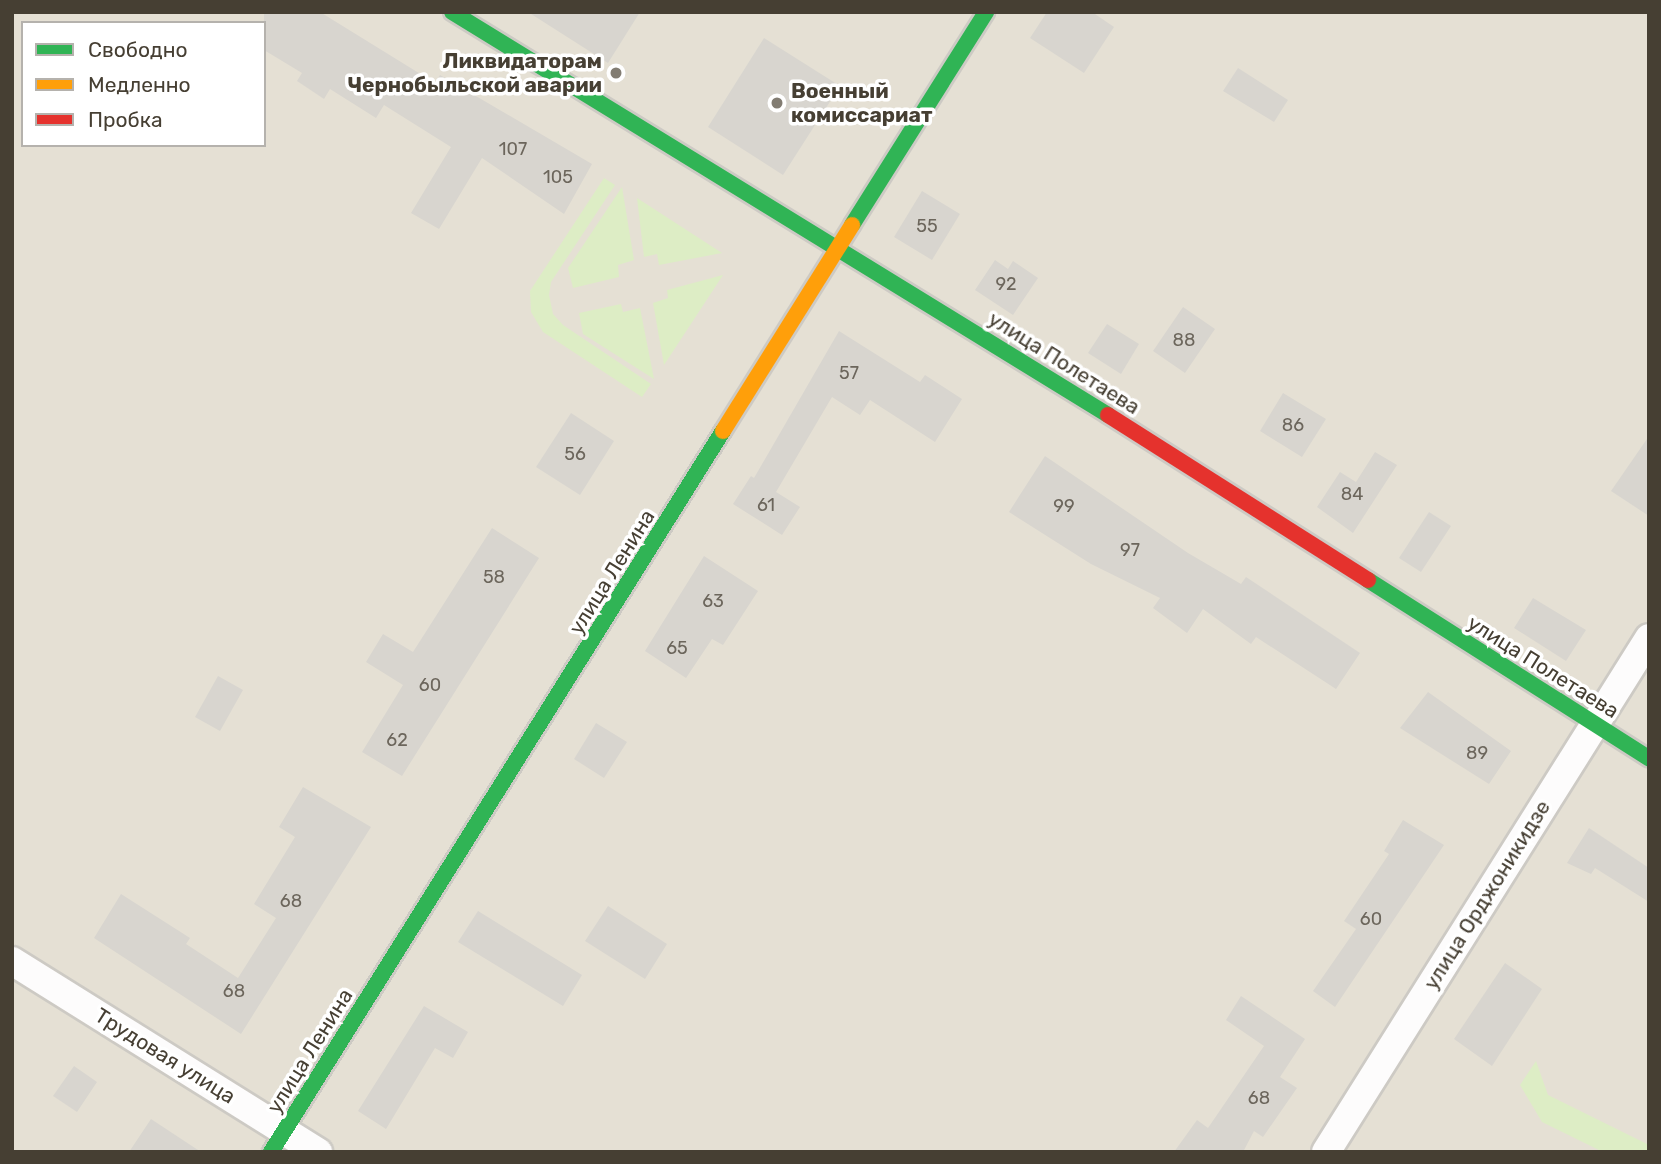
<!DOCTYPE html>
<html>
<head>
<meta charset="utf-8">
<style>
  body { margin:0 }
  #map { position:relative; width:1661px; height:1164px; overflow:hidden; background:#f0eee8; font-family:Rubik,sans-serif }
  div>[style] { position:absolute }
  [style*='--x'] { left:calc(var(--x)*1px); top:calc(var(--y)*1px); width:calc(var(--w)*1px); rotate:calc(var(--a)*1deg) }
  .residential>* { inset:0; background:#e5e0d4 }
  .green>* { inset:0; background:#ddedc5 }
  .building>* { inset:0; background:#d8d5cf }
  .roads { filter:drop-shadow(2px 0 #cdcac4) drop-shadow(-2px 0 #cdcac4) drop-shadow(0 2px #cdcac4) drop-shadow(0 -2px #cdcac4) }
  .street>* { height:28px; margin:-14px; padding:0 14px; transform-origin:14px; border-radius:14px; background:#fdfcfc }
  .fast>* { height:16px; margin:-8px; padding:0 8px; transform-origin:8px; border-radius:8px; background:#30b455 }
  .slow>* { height:16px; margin:-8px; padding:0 8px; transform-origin:8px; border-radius:8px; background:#ff9f0a }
  .jam>* { height:16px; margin:-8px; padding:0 8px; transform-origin:8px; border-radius:8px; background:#e5322d }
  .dots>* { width:19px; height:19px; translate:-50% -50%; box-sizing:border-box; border:4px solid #fff; border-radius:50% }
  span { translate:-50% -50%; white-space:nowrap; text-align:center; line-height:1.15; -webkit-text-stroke:7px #fff; paint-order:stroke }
  .number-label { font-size:18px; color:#6c665c }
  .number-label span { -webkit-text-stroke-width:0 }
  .poi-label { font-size:21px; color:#463f33; font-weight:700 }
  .right { translate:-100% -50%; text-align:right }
  .left { translate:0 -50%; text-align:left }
  .street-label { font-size:21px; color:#463f33 }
  .frame { position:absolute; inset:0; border:14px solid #463f33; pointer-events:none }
  .legend { position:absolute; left:21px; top:21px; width:245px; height:126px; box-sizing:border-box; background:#fff; border:2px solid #b5b2ad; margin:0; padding:9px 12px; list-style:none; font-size:21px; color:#463f33 }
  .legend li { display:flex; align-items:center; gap:14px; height:35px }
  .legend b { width:35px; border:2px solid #b5b2ad }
</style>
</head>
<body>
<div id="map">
  <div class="residential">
    <div style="clip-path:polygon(evenodd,12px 12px,1649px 12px,1649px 1152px,12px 1152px,12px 12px,23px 23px,264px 23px,264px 145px,23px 145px,23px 23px)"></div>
  </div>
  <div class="green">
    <div style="clip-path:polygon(604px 178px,615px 185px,551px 282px,549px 295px,553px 314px,563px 325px,651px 384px,642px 397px,543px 332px,531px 312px,530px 291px)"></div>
    <div style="clip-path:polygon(622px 187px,634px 260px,618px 265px,619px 277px,573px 288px,568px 268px)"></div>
    <div style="clip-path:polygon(637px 198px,722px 253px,659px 265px,657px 254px,644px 257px)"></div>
    <div style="clip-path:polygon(723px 275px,664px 365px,653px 303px,668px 298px,667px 290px)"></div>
    <div style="clip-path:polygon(621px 304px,623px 312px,640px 308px,654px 379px,583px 334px,579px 313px)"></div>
    <div style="clip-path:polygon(1536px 1061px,1548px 1095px,1649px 1145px,1649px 1152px,1603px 1152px,1542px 1122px,1520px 1085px)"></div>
  </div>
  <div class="building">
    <div style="clip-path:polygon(264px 12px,320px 12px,435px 83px,440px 75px,592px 164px,564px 214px,482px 158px,439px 229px,411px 213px,451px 147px,384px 105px,376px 118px,330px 89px,324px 99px,297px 81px,302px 73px,264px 50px)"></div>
    <div style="clip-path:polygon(528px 12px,640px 12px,608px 63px)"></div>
    <div style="clip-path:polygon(1047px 12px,1092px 12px,1114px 27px,1084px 73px,1030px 38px)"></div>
    <div style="clip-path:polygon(764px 38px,840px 86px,783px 175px,708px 127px)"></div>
    <div style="clip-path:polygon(1238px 68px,1288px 100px,1274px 122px,1223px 91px)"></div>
    <div style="clip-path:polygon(922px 191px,960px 214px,932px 260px,894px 237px)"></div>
    <div style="clip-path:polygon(995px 260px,1008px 269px,1013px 261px,1038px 278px,1013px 315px,975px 290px)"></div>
    <div style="clip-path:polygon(1183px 307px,1215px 329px,1185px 373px,1153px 351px)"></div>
    <div style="clip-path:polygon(1107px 324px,1139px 344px,1121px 374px,1088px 353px)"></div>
    <div style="clip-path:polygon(839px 331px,920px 382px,925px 375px,962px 399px,935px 442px,870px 400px,860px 415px,832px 397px,776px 492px,800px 507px,782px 535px,733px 504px,751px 476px,754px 478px)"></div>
    <div style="clip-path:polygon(1283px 393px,1326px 419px,1302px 457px,1260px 431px)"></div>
    <div style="clip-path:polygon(571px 413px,614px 441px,580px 495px,536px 467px)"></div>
    <div style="clip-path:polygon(1649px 436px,1649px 516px,1611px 491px)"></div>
    <div style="clip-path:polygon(1375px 452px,1397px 465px,1353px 533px,1317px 507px,1340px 472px,1356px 482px)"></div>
    <div style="clip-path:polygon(1045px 456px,1188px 553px,1241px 584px,1246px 577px,1360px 653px,1336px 689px,1256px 637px,1251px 644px,1203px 609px,1187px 633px,1153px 608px,1160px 598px,1091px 564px,1009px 512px)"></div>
    <div style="clip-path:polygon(1429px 512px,1451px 526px,1421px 572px,1399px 558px)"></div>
    <div style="clip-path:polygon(492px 528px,539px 558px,402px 776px,362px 752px,403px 685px,366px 662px,383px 634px,413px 652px)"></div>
    <div style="clip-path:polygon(704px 556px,758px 591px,723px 645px,712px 639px,686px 678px,645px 651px)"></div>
    <div style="clip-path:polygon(1533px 598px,1586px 630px,1566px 661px,1514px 628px)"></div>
    <div style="clip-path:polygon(218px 676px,243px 690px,220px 731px,195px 717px)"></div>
    <div style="clip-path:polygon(1428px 692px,1511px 751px,1489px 784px,1400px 728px)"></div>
    <div style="clip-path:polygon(596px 723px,627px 742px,604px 778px,574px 759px)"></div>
    <div style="clip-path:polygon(303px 787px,371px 827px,241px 1034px,94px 938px,121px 894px,190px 938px,186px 944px,238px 978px,276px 918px,254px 904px,295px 837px,279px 827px)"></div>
    <div style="clip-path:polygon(1403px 820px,1444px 845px,1335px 1007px,1313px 991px,1356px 929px,1344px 921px,1389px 854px,1384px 851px)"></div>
    <div style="clip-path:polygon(1589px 828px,1649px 868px,1649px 902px,1595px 868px,1591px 874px,1567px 863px)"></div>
    <div style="clip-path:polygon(608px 906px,667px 944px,645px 979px,585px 941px)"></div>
    <div style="clip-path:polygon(478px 911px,582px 975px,563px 1006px,458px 942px)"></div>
    <div style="clip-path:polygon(1505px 963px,1542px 989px,1492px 1066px,1454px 1039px)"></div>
    <div style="clip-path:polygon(1241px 996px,1305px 1039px,1280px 1077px,1297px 1088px,1263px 1137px,1254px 1131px,1243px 1152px,1174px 1152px,1197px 1120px,1208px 1128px,1264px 1046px,1226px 1020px)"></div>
    <div style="clip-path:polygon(424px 1006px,468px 1032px,453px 1058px,435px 1048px,386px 1129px,358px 1111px)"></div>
    <div style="clip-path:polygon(74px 1066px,97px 1082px,77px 1112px,53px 1096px)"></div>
    <div style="clip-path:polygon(151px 1119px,201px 1152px,129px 1152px)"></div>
  </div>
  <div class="roads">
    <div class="street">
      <div style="--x:12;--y:961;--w:361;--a:32"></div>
      <div style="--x:1326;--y:1152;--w:607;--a:-57.85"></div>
    </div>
    <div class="fast">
      <div style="--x:452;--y:12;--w:770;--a:31.56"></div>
      <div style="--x:852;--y:225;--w:252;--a:-57.8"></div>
      <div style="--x:1368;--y:580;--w:333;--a:32.4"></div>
      <div style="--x:271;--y:1152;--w:851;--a:-57.92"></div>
    </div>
    <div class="slow">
      <div style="--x:723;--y:431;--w:243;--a:-57.9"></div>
    </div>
    <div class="jam">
      <div style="--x:1108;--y:415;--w:308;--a:32.4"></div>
    </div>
  </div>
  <div class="dots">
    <div style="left:616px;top:73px;background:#827c72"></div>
    <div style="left:777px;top:103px;background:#827c72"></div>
  </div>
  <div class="number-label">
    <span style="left:513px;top:149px">107</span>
    <span style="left:558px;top:177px">105</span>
    <span style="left:927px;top:226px">55</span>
    <span style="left:1006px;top:284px">92</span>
    <span style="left:1184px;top:340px">88</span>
    <span style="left:849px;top:373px">57</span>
    <span style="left:1293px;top:425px">86</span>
    <span style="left:575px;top:454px">56</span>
    <span style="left:1352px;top:494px">84</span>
    <span style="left:766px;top:505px">61</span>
    <span style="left:1064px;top:506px">99</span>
    <span style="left:1130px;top:550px">97</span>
    <span style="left:494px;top:577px">58</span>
    <span style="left:713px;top:601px">63</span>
    <span style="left:677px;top:648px">65</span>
    <span style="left:430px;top:685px">60</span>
    <span style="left:397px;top:740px">62</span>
    <span style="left:1477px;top:753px">89</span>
    <span style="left:291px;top:901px">68</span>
    <span style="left:1371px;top:919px">60</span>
    <span style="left:234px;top:991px">68</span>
    <span style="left:1259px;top:1098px">68</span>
  </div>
  <div class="poi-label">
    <span class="right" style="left:602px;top:73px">Ликвидаторам<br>Чернобыльской аварии</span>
    <span class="left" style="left:791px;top:103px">Военный<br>комиссариат</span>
  </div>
  <div class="street-label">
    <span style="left:1064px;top:363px;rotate:32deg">улица Полетаева</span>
    <span style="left:612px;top:572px;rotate:-58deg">улица Ленина</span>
    <span style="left:1543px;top:667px;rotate:32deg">улица Полетаева</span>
    <span style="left:1487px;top:895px;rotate:-58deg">улица Орджоникидзе</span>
    <span style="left:310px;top:1051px;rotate:-58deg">улица Ленина</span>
    <span style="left:165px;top:1056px;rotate:32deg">Трудовая улица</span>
  </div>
  <div class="frame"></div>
  <ul class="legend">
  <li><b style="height:9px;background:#30b455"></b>Свободно</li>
  <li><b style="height:9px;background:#ff9f0a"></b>Медленно</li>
  <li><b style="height:9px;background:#e5322d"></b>Пробка</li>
  </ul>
</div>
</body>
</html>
